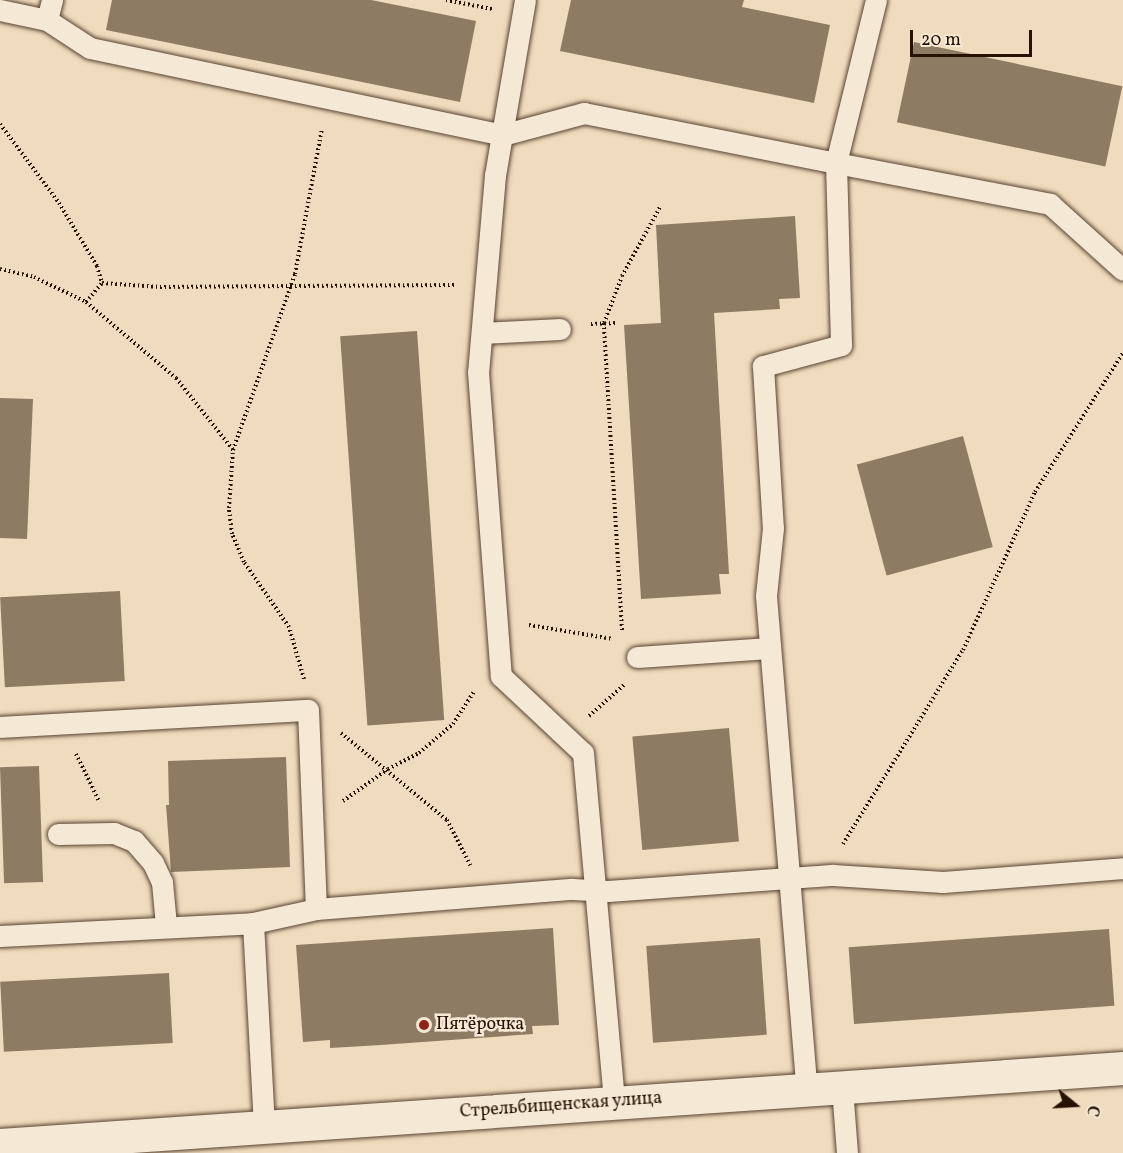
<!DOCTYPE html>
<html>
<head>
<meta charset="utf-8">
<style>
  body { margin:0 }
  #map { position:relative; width:1123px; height:1153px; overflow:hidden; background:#efdbbd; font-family:Vollkorn,serif }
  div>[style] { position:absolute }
  .building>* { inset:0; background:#8e7b64; transform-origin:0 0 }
  .path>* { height:4px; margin-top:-2px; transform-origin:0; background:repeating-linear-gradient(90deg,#251203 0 1.5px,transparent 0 4.5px) }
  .roads { filter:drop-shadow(0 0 2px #584432) drop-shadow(0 0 2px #584432) }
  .service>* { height:21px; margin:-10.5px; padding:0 10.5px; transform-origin:10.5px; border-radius:10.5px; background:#f5e8d4 }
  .minor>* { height:33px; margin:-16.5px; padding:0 16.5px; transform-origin:16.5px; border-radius:16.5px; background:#f5e8d4 }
  .dots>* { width:16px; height:16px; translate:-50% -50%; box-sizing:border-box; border:3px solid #f5e8d4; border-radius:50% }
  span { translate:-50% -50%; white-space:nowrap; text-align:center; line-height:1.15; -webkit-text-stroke:5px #f5e8d4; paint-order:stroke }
  .poi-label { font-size:18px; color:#251203 }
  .left { translate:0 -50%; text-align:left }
  .street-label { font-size:18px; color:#251203 }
  .north { position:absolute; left:1045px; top:1075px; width:60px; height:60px; -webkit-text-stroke:4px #f5e8d4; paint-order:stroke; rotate:108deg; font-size:16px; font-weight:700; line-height:24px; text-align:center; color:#251203 }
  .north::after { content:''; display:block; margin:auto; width:21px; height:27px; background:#251203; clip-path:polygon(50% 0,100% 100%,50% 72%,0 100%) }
  .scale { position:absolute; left:910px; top:30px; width:122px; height:27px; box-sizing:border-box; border:3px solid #251203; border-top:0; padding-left:8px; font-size:18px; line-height:21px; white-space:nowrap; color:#251203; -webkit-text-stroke:4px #f5e8d4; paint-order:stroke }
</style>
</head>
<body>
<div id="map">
  <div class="building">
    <div style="clip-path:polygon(112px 0,371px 0,476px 21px,460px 102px,106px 30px)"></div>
    <div style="clip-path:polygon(571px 0,744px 0,742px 7px,830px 25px,814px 103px,560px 51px)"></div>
    <div style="left:914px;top:42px;width:213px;height:82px;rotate:12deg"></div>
    <div style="clip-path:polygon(795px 216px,800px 298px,779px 299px,780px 309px,714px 313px,729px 574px,719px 574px,721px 594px,641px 599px,624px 325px,661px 323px,656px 225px)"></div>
    <div style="left:417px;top:331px;width:390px;height:77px;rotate:86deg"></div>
    <div style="clip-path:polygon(0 398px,33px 399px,27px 539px,0 538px)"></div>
    <div style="left:963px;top:436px;width:115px;height:110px;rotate:75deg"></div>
    <div style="left:120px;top:591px;width:90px;height:120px;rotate:87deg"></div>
    <div style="left:729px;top:728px;width:114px;height:97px;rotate:85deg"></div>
    <div style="clip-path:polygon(286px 757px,290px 867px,171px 872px,166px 805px,169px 805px,168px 761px)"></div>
    <div style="left:39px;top:766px;width:116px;height:39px;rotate:88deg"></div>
    <div style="clip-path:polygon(553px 928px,559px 1025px,532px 1026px,533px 1034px,381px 1045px,330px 1048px,330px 1040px,303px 1042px,296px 945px)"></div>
    <div style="left:1109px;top:929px;width:77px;height:261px;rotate:86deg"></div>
    <div style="left:760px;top:938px;width:97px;height:114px;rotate:86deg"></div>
    <div style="left:169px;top:973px;width:70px;height:169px;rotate:87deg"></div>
  </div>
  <div class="path">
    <div style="left:446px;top:0;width:47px;rotate:11.1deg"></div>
    <div style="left:0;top:124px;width:99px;rotate:53.2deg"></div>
    <div style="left:59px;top:203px;width:74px;rotate:58.9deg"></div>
    <div style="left:97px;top:266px;width:18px;rotate:74deg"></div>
    <div style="left:102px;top:283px;width:58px;rotate:3.9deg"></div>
    <div style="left:160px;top:287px;width:295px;rotate:-0.4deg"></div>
    <div style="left:0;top:269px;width:35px;rotate:13deg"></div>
    <div style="left:34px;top:277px;width:58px;rotate:25.7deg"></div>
    <div style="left:86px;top:302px;width:118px;rotate:40.2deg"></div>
    <div style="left:176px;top:378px;width:92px;rotate:51.6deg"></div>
    <div style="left:86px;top:302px;width:25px;rotate:-50deg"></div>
    <div style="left:591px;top:324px;width:26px;rotate:-2deg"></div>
    <div style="left:529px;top:625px;width:85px;rotate:9.5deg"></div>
    <div style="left:622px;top:630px;width:308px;rotate:-93.4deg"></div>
    <div style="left:604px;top:323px;width:50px;rotate:-69deg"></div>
    <div style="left:622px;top:276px;width:79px;rotate:-61.2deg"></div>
    <div style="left:304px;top:679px;width:54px;rotate:-106.1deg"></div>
    <div style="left:289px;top:627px;width:79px;rotate:-124.7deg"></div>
    <div style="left:244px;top:562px;width:30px;rotate:-113deg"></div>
    <div style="left:232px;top:534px;width:26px;rotate:-97deg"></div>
    <div style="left:229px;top:508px;width:58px;rotate:-86.1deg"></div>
    <div style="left:233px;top:450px;width:187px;rotate:-70.6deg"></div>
    <div style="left:295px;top:274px;width:148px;rotate:-79.5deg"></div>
    <div style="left:589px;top:716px;width:47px;rotate:-41.5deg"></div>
    <div style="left:341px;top:733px;width:137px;rotate:39.4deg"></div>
    <div style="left:447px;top:820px;width:51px;rotate:62.9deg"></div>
    <div style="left:76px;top:754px;width:52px;rotate:63.9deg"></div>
    <div style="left:343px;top:801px;width:55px;rotate:-35.4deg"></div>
    <div style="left:388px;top:769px;width:35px;rotate:-27deg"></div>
    <div style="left:419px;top:753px;width:45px;rotate:-40.5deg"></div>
    <div style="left:453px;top:724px;width:38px;rotate:-57deg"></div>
    <div style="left:843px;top:844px;width:228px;rotate:-58.3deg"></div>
    <div style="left:963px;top:650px;width:174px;rotate:-65.5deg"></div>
    <div style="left:1035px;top:492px;width:165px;rotate:-57.7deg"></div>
  </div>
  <div class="roads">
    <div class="service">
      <div style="left:525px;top:0;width:178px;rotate:99.7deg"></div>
      <div style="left:495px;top:175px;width:198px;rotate:94.9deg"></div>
      <div style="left:478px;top:372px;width:305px;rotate:85.7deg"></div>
      <div style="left:501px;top:676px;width:112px;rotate:43.2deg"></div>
      <div style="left:583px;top:753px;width:351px;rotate:84.9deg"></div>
      <div style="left:876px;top:0;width:168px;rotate:103.8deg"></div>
      <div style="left:836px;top:163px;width:218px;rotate:10.8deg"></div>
      <div style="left:1050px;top:204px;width:98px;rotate:42.1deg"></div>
      <div style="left:0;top:10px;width:48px;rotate:12deg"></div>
      <div style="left:47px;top:20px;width:51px;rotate:33.1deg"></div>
      <div style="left:90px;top:48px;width:421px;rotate:11.9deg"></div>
      <div style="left:502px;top:135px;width:85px;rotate:-15deg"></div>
      <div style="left:584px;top:113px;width:257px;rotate:11.2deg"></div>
      <div style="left:836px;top:163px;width:182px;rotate:88.4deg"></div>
      <div style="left:841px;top:345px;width:81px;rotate:164.9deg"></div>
      <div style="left:763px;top:366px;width:162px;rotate:86.5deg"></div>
      <div style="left:773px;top:528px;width:68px;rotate:95.9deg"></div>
      <div style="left:766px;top:596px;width:496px;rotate:85.3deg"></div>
      <div style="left:47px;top:20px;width:21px;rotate:-76deg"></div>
      <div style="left:482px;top:333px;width:78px;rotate:-2.9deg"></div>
      <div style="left:637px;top:657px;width:133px;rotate:-3.9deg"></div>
      <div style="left:0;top:727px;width:308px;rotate:-3.2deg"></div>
      <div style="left:308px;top:710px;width:199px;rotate:87.7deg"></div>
      <div style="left:58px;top:834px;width:56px;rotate:-1deg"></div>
      <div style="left:114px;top:833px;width:22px;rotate:22deg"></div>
      <div style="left:134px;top:841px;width:29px;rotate:49deg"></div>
      <div style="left:153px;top:863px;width:21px;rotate:65deg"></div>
      <div style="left:162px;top:882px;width:43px;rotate:84.7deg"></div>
      <div style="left:253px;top:923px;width:204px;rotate:86.9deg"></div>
      <div style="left:0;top:936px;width:253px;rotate:-2.9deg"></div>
      <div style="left:253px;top:923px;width:65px;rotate:-12.5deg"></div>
      <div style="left:316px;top:909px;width:257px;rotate:-4.5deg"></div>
      <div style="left:572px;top:889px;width:36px;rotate:3deg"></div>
      <div style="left:608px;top:891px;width:226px;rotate:-4.1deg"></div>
      <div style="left:833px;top:875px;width:110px;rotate:3.6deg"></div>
      <div style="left:943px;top:882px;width:181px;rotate:-4.4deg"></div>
      <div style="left:842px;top:1088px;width:65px;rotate:85.6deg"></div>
    </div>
    <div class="minor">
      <div style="left:0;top:1145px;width:1126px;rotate:-3.92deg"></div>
    </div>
  </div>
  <div class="dots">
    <div style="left:424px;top:1025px;background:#8f2418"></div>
  </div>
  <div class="poi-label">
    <span class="left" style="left:436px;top:1025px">Пятёрочка</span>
  </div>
  <div class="street-label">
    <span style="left:561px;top:1106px;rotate:-4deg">Стрельбищенская улица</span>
  </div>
  <div class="north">С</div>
  <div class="scale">20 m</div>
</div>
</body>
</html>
